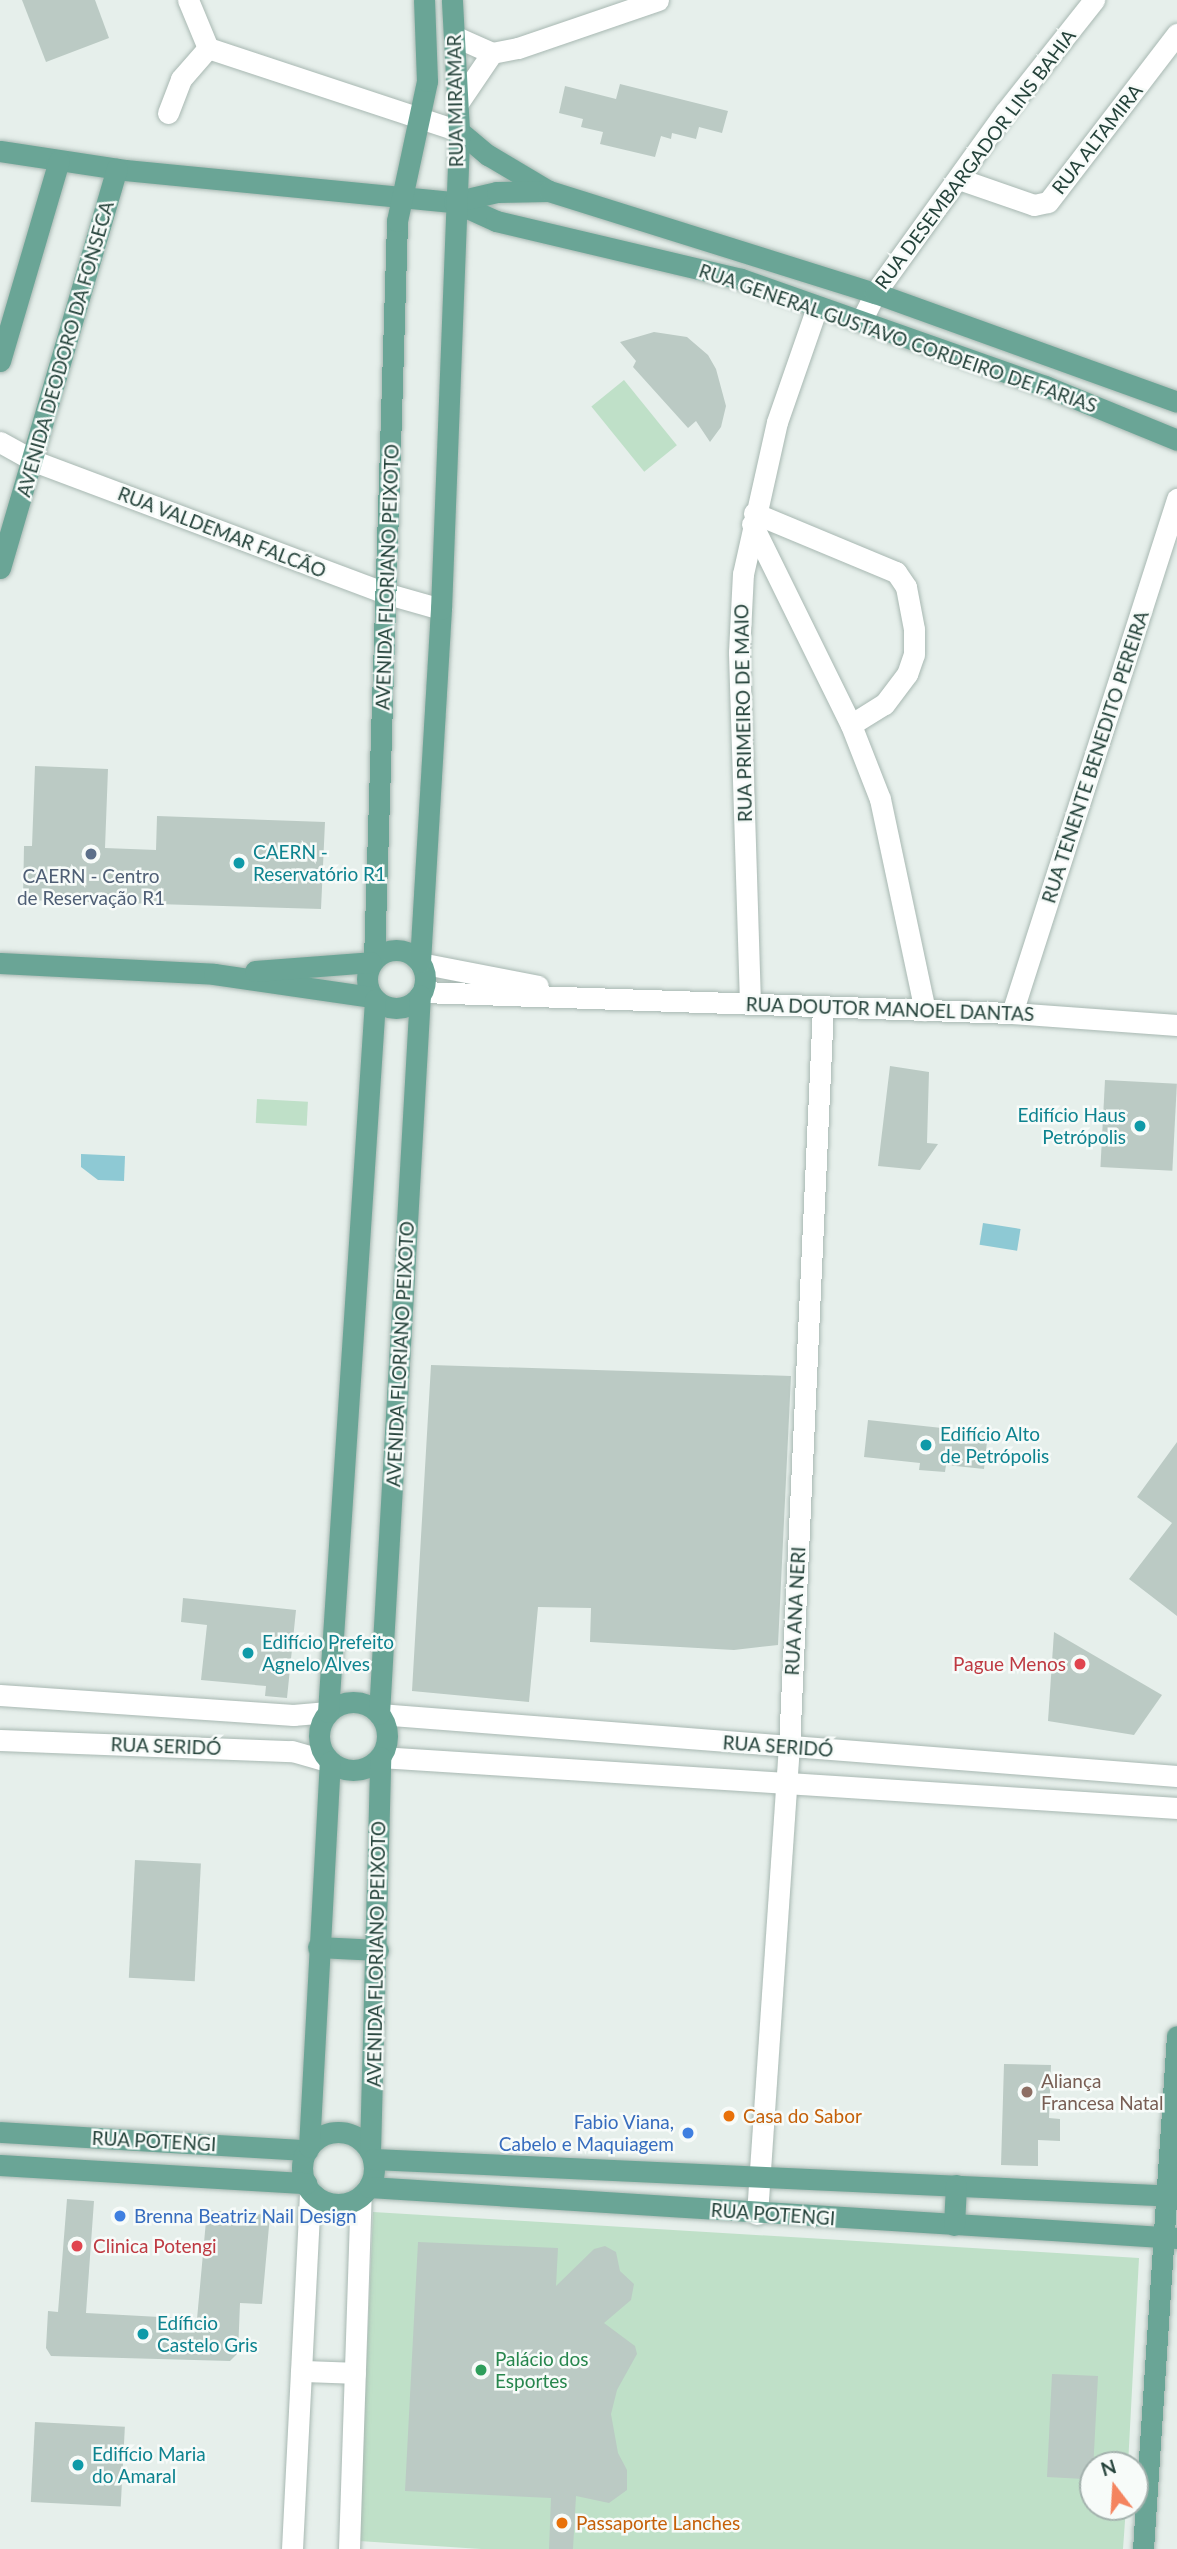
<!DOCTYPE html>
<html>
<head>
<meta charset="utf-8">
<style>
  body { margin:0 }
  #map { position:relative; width:1177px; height:2549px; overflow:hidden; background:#e6efeb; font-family:Lato,sans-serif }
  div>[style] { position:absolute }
  .green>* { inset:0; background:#bfe0c8; transform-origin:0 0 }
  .water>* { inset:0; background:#8ec9d4; transform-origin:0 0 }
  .building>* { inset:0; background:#bbcac4; transform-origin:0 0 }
  .roads { filter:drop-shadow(0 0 2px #a8b8b2) drop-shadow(0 0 2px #a8b8b2) }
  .minor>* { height:21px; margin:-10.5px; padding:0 10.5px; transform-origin:10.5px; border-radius:10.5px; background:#fff }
  .major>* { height:21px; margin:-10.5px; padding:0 10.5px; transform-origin:10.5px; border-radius:10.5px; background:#6aa596 }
  .major>.ring { margin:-10.5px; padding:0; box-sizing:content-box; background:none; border:21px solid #6aa596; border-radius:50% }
  .dots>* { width:19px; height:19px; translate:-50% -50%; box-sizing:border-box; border:4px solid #f7fbf9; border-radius:50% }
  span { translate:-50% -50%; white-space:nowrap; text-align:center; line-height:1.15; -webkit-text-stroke:5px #f7fbf9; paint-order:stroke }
  .street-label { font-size:19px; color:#24423a }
  .culture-label { font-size:19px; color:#0d838f }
  .left { translate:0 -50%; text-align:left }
  .right { translate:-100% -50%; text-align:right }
  .service-label { font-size:19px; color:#4e5e75 }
  .health-label { font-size:19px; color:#be3a42 }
  .education-label { font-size:19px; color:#785e54 }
  .food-label { font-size:19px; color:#c56008 }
  .shop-label { font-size:19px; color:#366cbe }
  .leisure-label { font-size:19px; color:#27864d }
  .north { position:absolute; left:1079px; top:2451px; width:70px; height:70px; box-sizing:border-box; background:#f7fbf9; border:2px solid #a3b1ad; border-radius:50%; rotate:343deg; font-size:19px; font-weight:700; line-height:28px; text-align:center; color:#24423a }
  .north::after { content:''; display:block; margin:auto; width:24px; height:32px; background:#f4845f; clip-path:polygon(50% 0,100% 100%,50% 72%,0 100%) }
</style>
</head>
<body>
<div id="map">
  <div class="green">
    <div style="left:624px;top:380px;width:84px;height:42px;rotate:51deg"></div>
    <div style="left:257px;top:1099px;width:51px;height:24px;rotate:3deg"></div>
    <div style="clip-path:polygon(373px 2212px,1139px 2258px,1128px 2465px,1093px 2465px,1093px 2507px,1126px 2507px,1123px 2549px,481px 2549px,359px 2541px)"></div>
  </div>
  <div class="water">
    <div style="clip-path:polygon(81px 1154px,125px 1156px,124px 1181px,98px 1180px,81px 1167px)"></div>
    <div style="left:983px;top:1223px;width:38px;height:22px;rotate:9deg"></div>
  </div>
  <div class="building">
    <div style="clip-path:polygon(22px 0,95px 0,109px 38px,46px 62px)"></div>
    <div style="clip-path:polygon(620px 84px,728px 111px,722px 133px,699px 127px,696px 139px,672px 133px,671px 139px,661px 136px,655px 157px,600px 144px,603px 132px,581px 127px,583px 119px,559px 113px,565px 86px,616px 99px)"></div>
    <div style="clip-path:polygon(654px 332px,687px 337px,708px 355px,716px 369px,726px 406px,721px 427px,710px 442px,696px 421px,688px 428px,633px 367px,636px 361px,620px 342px)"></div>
    <div style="clip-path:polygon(35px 766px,108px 769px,105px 848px,156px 850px,157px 816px,325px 822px,321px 909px,23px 900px,24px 846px,32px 846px)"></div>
    <div style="clip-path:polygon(890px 1066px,929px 1072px,927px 1143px,938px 1144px,920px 1170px,878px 1166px)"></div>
    <div style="left:1105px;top:1080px;width:72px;height:87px;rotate:3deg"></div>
    <div style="clip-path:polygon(431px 1365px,791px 1376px,778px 1645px,734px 1650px,590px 1642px,591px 1608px,538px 1607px,529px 1702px,412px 1691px)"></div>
    <div style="clip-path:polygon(868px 1420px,988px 1433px,984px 1469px,946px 1465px,945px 1472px,919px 1470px,920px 1463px,864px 1457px)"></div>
    <div style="clip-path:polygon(1177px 1442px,1177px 1616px,1129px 1579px,1172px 1523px,1137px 1497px)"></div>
    <div style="clip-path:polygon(183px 1598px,296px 1610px,287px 1698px,265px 1696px,266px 1686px,201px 1680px,207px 1625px,181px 1622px)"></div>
    <div style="clip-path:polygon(1054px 1632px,1162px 1695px,1134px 1735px,1048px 1721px)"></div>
    <div style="left:135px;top:1860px;width:66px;height:118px;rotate:3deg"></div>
    <div style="clip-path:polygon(1004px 2064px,1051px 2065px,1049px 2118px,1060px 2119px,1060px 2141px,1038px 2140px,1038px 2166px,1001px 2165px)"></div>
    <div style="clip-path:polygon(67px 2199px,94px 2201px,86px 2313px,197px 2319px,207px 2210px,270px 2215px,262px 2304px,240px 2303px,238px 2353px,230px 2361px,51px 2356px,46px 2348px,48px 2311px,58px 2312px)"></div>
    <div style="clip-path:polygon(418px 2242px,558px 2248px,556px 2286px,594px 2249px,605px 2246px,616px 2252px,620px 2271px,634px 2284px,631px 2300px,604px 2323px,635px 2346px,637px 2354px,617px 2390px,611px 2414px,618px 2453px,627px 2470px,627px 2490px,609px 2503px,576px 2496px,573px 2549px,549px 2549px,551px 2498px,405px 2491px)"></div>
    <div style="clip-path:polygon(1052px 2374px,1098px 2376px,1093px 2471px,1085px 2471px,1084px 2479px,1047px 2477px)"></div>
    <div style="left:35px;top:2422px;width:90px;height:80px;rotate:3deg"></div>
  </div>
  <div class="roads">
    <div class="minor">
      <div style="left:454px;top:36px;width:42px;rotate:24.1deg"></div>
      <div style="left:492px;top:53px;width:26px;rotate:-11deg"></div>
      <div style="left:518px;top:48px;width:148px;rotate:-18.9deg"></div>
      <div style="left:208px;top:48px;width:264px;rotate:18.3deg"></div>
      <div style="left:458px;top:103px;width:60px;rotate:-55.8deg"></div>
      <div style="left:168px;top:113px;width:36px;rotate:-69deg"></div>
      <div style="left:181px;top:79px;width:41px;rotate:-48.9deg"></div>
      <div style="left:208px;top:48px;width:52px;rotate:-112.6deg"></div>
      <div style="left:959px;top:179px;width:79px;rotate:19.1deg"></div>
      <div style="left:1034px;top:205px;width:14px;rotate:-12deg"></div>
      <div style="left:1048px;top:202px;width:212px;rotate:-52.5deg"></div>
      <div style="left:861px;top:321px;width:31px;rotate:-63deg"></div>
      <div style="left:875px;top:293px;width:224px;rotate:-54.3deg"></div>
      <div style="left:1006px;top:111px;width:142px;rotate:-51.6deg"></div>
      <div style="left:0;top:442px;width:39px;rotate:29deg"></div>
      <div style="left:34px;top:461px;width:378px;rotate:20.6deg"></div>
      <div style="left:388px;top:594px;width:55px;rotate:15.8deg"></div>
      <div style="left:754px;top:513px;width:154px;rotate:22.6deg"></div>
      <div style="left:896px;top:572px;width:18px;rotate:56deg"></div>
      <div style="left:906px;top:587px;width:43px;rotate:79.2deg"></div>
      <div style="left:914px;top:629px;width:25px;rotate:90deg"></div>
      <div style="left:914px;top:654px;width:21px;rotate:109deg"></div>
      <div style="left:907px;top:674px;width:38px;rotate:127deg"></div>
      <div style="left:884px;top:704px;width:39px;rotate:148deg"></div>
      <div style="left:752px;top:524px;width:224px;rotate:63.8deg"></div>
      <div style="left:851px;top:725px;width:79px;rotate:68.6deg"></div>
      <div style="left:880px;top:799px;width:216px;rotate:78deg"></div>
      <div style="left:420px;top:963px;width:120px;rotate:11deg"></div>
      <div style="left:422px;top:992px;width:590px;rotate:2.04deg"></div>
      <div style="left:1012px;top:1013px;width:165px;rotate:4.2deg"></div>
      <div style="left:750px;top:1003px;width:351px;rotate:-91.8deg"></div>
      <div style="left:739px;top:652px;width:78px;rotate:-87.1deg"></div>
      <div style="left:743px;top:574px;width:156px;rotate:-77.4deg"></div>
      <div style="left:777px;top:422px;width:122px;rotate:-70.8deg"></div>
      <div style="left:1012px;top:1013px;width:540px;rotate:-72.2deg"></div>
      <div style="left:0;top:1695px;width:294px;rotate:3.9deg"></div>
      <div style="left:293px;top:1715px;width:35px;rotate:-5deg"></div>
      <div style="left:379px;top:1714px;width:800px;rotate:4.44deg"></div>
      <div style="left:0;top:1740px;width:292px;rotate:2.2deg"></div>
      <div style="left:292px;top:1751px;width:40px;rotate:16deg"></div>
      <div style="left:380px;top:1757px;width:799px;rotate:3.66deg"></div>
      <div style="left:757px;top:2214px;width:468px;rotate:-86.1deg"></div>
      <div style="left:789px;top:1747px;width:740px;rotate:-87.37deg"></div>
      <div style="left:301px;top:2371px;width:54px;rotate:2.1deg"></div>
      <div style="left:292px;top:2549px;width:359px;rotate:-87.1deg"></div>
      <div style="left:349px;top:2549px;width:353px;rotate:-88.1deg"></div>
    </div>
    <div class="major">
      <div style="left:459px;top:131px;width:38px;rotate:40deg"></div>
      <div style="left:488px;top:155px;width:69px;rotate:30.7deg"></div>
      <div style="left:0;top:151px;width:126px;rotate:8.6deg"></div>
      <div style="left:125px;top:170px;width:331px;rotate:5.6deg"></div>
      <div style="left:454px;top:202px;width:46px;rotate:24.3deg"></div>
      <div style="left:496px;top:221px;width:252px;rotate:13.3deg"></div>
      <div style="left:741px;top:279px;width:322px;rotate:19.4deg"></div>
      <div style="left:1045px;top:386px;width:143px;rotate:22.2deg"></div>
      <div style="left:454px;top:202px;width:44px;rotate:-13.1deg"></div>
      <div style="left:497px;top:192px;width:52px;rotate:-1.1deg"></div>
      <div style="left:549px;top:191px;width:342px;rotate:17.4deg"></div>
      <div style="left:875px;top:293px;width:321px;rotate:19.8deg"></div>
      <div style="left:0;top:361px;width:209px;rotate:-73.6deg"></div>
      <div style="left:0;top:568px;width:416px;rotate:-73.7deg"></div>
      <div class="ring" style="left:367px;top:950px;width:37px;height:37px"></div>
      <div style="left:374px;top:959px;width:738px;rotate:-88.21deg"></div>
      <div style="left:397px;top:221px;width:143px;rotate:-77.9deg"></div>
      <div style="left:427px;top:81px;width:81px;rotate:-92.1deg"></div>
      <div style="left:420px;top:962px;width:354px;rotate:-86.6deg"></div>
      <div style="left:441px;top:609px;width:478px;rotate:-87.8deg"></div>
      <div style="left:459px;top:131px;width:131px;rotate:-93.1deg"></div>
      <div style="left:0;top:963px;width:214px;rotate:2.9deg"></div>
      <div style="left:214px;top:974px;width:160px;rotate:8.3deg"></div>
      <div style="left:255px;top:971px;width:116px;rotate:-4.4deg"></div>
      <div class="ring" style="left:319px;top:1702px;width:47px;height:47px"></div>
      <div style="left:328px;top:1712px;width:714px;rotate:-86.22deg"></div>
      <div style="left:379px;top:1714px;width:720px;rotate:-86.74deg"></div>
      <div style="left:318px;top:1947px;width:60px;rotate:2.9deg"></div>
      <div style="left:0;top:2132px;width:308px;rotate:3.4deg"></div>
      <div class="ring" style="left:302px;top:2132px;width:51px;height:51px"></div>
      <div style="left:309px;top:2147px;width:386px;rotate:-86.9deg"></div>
      <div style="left:370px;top:2151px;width:394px;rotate:-88.5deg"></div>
      <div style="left:373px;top:2159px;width:805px;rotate:2.63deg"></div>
      <div style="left:0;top:2165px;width:307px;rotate:3.4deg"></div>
      <div style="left:369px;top:2187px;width:810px;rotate:3.61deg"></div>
      <div style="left:954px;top:2225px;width:40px;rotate:-87.1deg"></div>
      <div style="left:1143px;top:2549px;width:514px;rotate:-86.21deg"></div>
    </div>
  </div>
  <div class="dots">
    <div style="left:91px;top:854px;background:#5c6f8a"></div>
    <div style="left:239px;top:863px;background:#0f9aa8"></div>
    <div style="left:1140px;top:1126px;background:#0f9aa8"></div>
    <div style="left:926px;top:1445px;background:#0f9aa8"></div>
    <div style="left:248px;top:1653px;background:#0f9aa8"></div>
    <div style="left:1080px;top:1664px;background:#e0444e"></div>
    <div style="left:1027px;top:2092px;background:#8d6e63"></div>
    <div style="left:729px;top:2116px;background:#e8710a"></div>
    <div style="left:688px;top:2133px;background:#3f7fe0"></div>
    <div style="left:120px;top:2216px;background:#3f7fe0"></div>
    <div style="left:77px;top:2246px;background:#e0444e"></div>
    <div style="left:143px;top:2334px;background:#0f9aa8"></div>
    <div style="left:481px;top:2370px;background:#2e9e5b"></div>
    <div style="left:78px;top:2465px;background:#0f9aa8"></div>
    <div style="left:562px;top:2523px;background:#e8710a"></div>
  </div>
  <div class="street-label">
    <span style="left:455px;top:101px;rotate:-91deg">RUA MIRAMAR</span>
    <span style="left:1097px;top:139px;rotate:-52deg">RUA ALTAMIRA</span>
    <span style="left:975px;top:159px;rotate:-53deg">RUA DESEMBARGADOR LINS BAHIA</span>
    <span style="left:898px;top:338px;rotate:19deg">RUA GENERAL GUSTAVO CORDEIRO DE FARIAS</span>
    <span style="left:65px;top:349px;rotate:-74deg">AVENIDA DEODORO DA FONSECA</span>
    <span style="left:222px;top:532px;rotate:21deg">RUA VALDEMAR FALCÃO</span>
    <span style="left:387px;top:577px;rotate:-88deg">AVENIDA FLORIANO PEIXOTO</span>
    <span style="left:743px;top:713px;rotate:-91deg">RUA PRIMEIRO DE MAIO</span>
    <span style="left:1095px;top:757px;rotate:-72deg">RUA TENENTE BENEDITO PEREIRA</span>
    <span style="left:890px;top:1009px;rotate:2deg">RUA DOUTOR MANOEL DANTAS</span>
    <span style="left:400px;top:1354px;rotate:-87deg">AVENIDA FLORIANO PEIXOTO</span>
    <span style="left:795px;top:1611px;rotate:-87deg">RUA ANA NERI</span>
    <span style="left:166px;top:1746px;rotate:2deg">RUA SERIDÓ</span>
    <span style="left:778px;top:1746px;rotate:4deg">RUA SERIDÓ</span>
    <span style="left:376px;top:1954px;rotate:-89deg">AVENIDA FLORIANO PEIXOTO</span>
    <span style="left:154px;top:2141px;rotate:3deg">RUA POTENGI</span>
    <span style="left:773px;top:2214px;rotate:4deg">RUA POTENGI</span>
  </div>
  <div class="culture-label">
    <span class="left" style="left:253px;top:863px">CAERN -<br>Reservatório R1</span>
    <span class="right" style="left:1126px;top:1126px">Edifício Haus<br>Petrópolis</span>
    <span class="left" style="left:940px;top:1445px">Edifício Alto<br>de Petrópolis</span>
    <span class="left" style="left:262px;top:1653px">Edifício Prefeito<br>Agnelo Alves</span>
    <span class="left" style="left:157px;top:2334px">Edíficio<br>Castelo Gris</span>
    <span class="left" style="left:92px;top:2465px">Edifício Maria<br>do Amaral</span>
  </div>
  <div class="service-label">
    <span style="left:91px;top:887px">CAERN - Centro<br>de Reservação R1</span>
  </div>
  <div class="health-label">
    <span class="right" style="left:1066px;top:1664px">Pague Menos</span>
    <span class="left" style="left:93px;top:2246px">Clinica Potengi</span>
  </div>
  <div class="education-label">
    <span class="left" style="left:1041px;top:2092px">Aliança<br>Francesa Natal</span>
  </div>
  <div class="food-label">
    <span class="left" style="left:743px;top:2116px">Casa do Sabor</span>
    <span class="left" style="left:576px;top:2523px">Passaporte Lanches</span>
  </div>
  <div class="shop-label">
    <span class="right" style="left:674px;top:2133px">Fabio Viana,<br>Cabelo e Maquiagem</span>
    <span class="left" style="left:134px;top:2216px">Brenna Beatriz Nail Design</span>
  </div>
  <div class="leisure-label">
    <span class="left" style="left:495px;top:2370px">Palácio dos<br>Esportes</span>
  </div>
  <div class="north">N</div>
</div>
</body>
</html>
